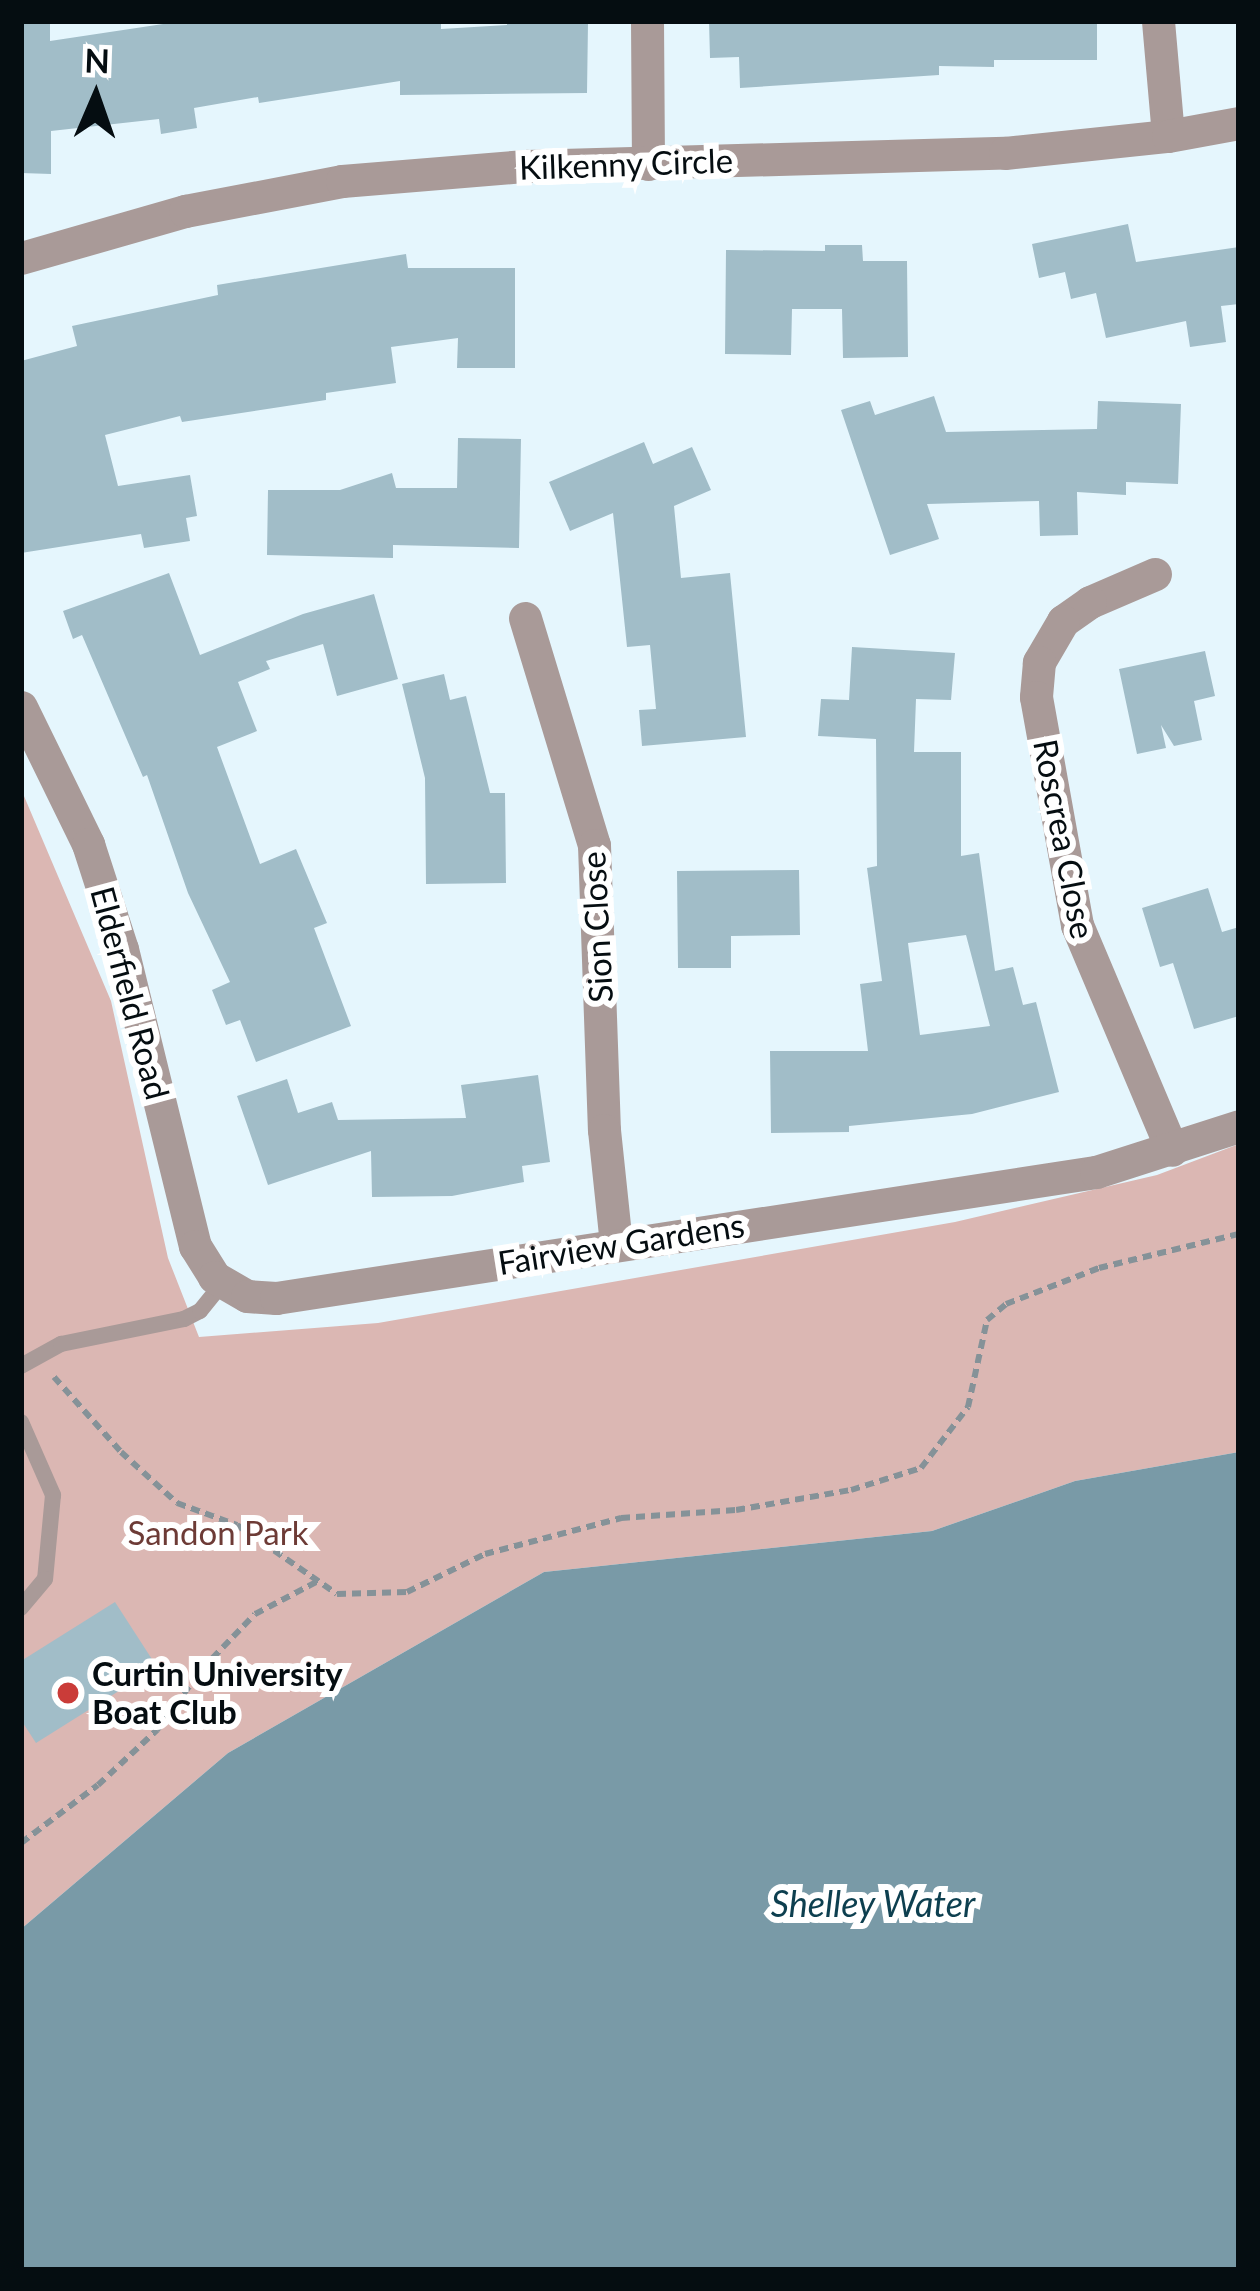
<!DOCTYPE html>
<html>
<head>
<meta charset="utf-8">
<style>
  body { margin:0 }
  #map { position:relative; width:1260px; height:2291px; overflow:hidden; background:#e5f6fd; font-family:Lato,sans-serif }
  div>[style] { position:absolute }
  .green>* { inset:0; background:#dbb7b3 }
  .water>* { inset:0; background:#799aa7 }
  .building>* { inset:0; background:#a1bdc8 }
  .path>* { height:6px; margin-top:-3px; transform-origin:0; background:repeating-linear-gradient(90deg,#859298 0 9px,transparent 0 15px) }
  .service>* { height:16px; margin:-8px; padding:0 8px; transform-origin:8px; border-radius:8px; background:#a99a98 }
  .minor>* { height:33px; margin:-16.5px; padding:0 16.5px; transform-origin:16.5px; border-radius:16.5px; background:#a99a98 }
  .dots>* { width:33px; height:33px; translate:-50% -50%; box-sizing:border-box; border:6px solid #fff; border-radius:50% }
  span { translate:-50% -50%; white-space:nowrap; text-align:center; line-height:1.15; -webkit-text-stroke:12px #fff; paint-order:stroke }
  .street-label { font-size:33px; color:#050d11 }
  .park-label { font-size:33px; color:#6d3b36 }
  .poi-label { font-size:33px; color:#050d11; font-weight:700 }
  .left { translate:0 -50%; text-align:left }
  .water-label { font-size:36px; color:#0d3f4f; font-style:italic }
  .frame { position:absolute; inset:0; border:24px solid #050d11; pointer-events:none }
  .north { position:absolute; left:36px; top:36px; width:120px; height:120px; -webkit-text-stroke:9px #fff; paint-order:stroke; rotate:2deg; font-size:33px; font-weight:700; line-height:48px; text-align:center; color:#050d11 }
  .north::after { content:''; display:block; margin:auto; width:42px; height:54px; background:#050d11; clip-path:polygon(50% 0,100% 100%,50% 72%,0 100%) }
</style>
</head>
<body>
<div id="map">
  <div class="green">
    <div style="clip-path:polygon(21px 789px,111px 1001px,168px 1258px,199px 1337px,378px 1323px,955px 1222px,1157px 1175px,1239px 1144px,1239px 1452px,1075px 1481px,932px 1531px,544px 1572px,228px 1753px,21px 1929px)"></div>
  </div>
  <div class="water">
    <div style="clip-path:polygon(1239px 1452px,1239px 2270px,21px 2270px,21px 1929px,228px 1753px,544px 1572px,932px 1531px,1075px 1481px)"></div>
  </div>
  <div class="building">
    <div style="clip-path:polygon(183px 21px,441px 21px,441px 29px,507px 25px,507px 21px,588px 23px,587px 93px,400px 95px,400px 81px,259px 103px,258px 97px,194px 108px,197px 128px,161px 134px,159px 119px,51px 131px,51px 174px,21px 173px,21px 24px,50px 24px,50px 41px)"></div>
    <div style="clip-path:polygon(709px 21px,1097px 21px,1097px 60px,994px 60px,994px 67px,939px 66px,939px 75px,740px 88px,739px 57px,710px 58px)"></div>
    <div style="clip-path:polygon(1128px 224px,1136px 262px,1239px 247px,1239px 304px,1221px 306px,1226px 342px,1190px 347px,1186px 321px,1106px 338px,1096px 293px,1071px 299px,1065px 272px,1039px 278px,1032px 244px)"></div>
    <div style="clip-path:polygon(825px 245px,862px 245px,863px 261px,907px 261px,908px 357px,843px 358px,842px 309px,792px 309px,791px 355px,725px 354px,726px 250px,825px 251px)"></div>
    <div style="clip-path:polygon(406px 254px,408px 268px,515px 268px,515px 368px,457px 368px,458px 338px,391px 347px,396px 383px,326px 393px,326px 400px,182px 422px,180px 416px,105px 435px,118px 486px,190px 475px,197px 516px,186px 518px,190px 541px,144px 548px,141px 534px,21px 553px,21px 361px,77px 346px,72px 326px,218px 295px,217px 285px)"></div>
    <div style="clip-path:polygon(934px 396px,946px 432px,1097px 429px,1098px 401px,1181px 404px,1178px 484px,1126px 482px,1126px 495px,1077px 492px,1078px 535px,1040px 536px,1039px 501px,927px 504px,939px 539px,890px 555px,841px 410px,870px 401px,875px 415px)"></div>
    <div style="clip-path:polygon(458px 438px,521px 439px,519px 548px,393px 545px,393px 558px,267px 555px,268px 490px,340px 490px,392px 473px,396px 488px,457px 488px)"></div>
    <div style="clip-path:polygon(644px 442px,653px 464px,692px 447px,711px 490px,674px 506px,681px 578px,730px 573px,746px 737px,642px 746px,639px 710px,656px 709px,650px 645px,627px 647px,613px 513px,570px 531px,549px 482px)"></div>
    <div style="clip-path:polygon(169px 573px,200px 655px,303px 614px,374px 594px,398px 679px,337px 696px,323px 644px,266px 661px,270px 669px,238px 682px,257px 731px,217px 747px,260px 864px,296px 849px,327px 923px,314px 928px,351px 1026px,256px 1062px,240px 1020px,226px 1025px,212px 990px,230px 982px,188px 893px,147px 775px,143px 777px,82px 635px,73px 639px,63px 611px)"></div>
    <div style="clip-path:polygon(evenodd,852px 647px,955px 653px,951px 700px,916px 699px,914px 752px,961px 752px,961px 856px,979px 853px,995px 971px,1013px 967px,1023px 1005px,1036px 1002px,1059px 1092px,972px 1114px,849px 1126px,849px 1132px,771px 1133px,770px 1051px,868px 1051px,860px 984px,882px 981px,867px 868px,877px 866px,876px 739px,818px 736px,821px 699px,849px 700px,852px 647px,966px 935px,990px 1026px,920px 1035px,908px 943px,966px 935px)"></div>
    <div style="clip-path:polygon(1205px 651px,1215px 696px,1194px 701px,1202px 740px,1174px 746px,1161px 725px,1166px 748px,1137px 754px,1119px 669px)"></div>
    <div style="clip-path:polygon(444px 674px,450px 700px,466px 696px,490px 793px,505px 793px,506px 883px,426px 884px,425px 778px,402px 684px)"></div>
    <div style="clip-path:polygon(799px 870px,800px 935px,731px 936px,731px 968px,678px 968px,677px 871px)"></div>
    <div style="clip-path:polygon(1208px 888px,1222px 932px,1239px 927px,1239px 1016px,1194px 1029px,1173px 963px,1160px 967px,1142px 908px)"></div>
    <div style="clip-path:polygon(538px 1075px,550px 1162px,522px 1166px,524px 1182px,452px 1196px,372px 1197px,371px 1151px,268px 1185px,237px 1096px,287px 1079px,298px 1113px,332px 1102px,338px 1120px,466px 1118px,461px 1085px)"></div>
    <div style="clip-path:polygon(115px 1602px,157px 1667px,36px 1743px,21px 1720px,21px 1661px)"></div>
  </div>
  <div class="path">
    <div style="left:54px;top:1377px;width:101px;rotate:48.2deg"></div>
    <div style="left:121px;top:1452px;width:76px;rotate:42.3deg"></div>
    <div style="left:177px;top:1503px;width:64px;rotate:20.1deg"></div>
    <div style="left:237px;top:1525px;width:121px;rotate:34.6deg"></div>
    <div style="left:337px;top:1594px;width:70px;rotate:-1.6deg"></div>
    <div style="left:407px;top:1592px;width:87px;rotate:-26deg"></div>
    <div style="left:485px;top:1554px;width:141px;rotate:-14.8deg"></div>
    <div style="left:621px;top:1518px;width:115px;rotate:-4deg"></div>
    <div style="left:736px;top:1510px;width:117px;rotate:-9.9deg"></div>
    <div style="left:851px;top:1490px;width:73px;rotate:-17.4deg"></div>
    <div style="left:921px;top:1468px;width:77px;rotate:-52.4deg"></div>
    <div style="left:968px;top:1407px;width:89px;rotate:-77.7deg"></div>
    <div style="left:987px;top:1320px;width:25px;rotate:-40deg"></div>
    <div style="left:1006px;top:1304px;width:100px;rotate:-21.2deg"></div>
    <div style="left:1099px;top:1268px;width:144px;rotate:-13.7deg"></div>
    <div style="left:21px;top:1843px;width:96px;rotate:-37deg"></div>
    <div style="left:98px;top:1785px;width:81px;rotate:-43deg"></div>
    <div style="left:157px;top:1730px;width:76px;rotate:-53.6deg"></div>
    <div style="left:202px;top:1669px;width:76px;rotate:-46.1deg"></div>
    <div style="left:255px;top:1614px;width:71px;rotate:-27.6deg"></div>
  </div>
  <div class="service">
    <div style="left:21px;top:1366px;width:46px;rotate:-28.8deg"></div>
    <div style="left:61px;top:1344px;width:126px;rotate:-11.5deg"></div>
    <div style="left:184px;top:1319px;width:18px;rotate:-27deg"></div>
    <div style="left:200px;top:1311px;width:35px;rotate:-51deg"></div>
    <div style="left:21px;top:1422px;width:80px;rotate:66.3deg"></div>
    <div style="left:53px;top:1495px;width:84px;rotate:95.4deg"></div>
    <div style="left:45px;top:1579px;width:38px;rotate:130deg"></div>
  </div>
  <div class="minor">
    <div style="left:647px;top:21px;width:143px;rotate:89.6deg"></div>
    <div style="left:1158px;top:21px;width:115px;rotate:85deg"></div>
    <div style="left:21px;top:258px;width:171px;rotate:-16deg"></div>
    <div style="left:185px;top:211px;width:160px;rotate:-10.8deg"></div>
    <div style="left:342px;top:181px;width:185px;rotate:-4.7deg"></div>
    <div style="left:526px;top:166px;width:479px;rotate:-1.6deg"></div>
    <div style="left:1005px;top:153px;width:164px;rotate:-6deg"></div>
    <div style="left:1168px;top:136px;width:72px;rotate:-10.4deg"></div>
    <div style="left:1155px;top:574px;width:71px;rotate:156.7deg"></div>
    <div style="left:1090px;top:602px;width:33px;rotate:145deg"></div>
    <div style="left:1063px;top:621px;width:48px;rotate:120.3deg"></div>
    <div style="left:1039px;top:662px;width:35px;rotate:95deg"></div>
    <div style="left:1036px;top:697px;width:232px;rotate:79.8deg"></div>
    <div style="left:1077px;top:925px;width:244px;rotate:67.1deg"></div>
    <div style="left:525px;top:618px;width:237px;rotate:73.1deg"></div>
    <div style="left:594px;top:845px;width:285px;rotate:88deg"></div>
    <div style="left:604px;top:1130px;width:116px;rotate:84deg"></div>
    <div style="left:21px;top:707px;width:153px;rotate:63.9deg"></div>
    <div style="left:88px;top:844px;width:110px;rotate:72.1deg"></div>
    <div style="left:122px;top:949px;width:306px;rotate:76.2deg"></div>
    <div style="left:195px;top:1246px;width:36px;rotate:58deg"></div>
    <div style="left:214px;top:1277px;width:38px;rotate:30deg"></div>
    <div style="left:247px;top:1296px;width:29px;rotate:4deg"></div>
    <div style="left:276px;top:1298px;width:830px;rotate:-8.74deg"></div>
    <div style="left:1096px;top:1172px;width:150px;rotate:-17.8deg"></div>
  </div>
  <div class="dots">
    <div style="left:68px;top:1693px;background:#ca3c39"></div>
  </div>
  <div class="street-label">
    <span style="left:626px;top:164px;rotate:-2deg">Kilkenny Circle</span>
    <span style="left:1064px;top:839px;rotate:79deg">Roscrea Close</span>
    <span style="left:597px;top:927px;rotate:-93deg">Sion Close</span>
    <span style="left:130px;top:993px;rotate:75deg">Elderfield Road</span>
    <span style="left:621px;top:1244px;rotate:-9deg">Fairview Gardens</span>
  </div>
  <div class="park-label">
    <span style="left:218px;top:1533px">Sandon Park</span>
  </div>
  <div class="poi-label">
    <span class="left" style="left:92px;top:1693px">Curtin University<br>Boat Club</span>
  </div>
  <div class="water-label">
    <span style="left:873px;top:1904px">Shelley Water</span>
  </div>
  <div class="frame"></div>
  <div class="north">N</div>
</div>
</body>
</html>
